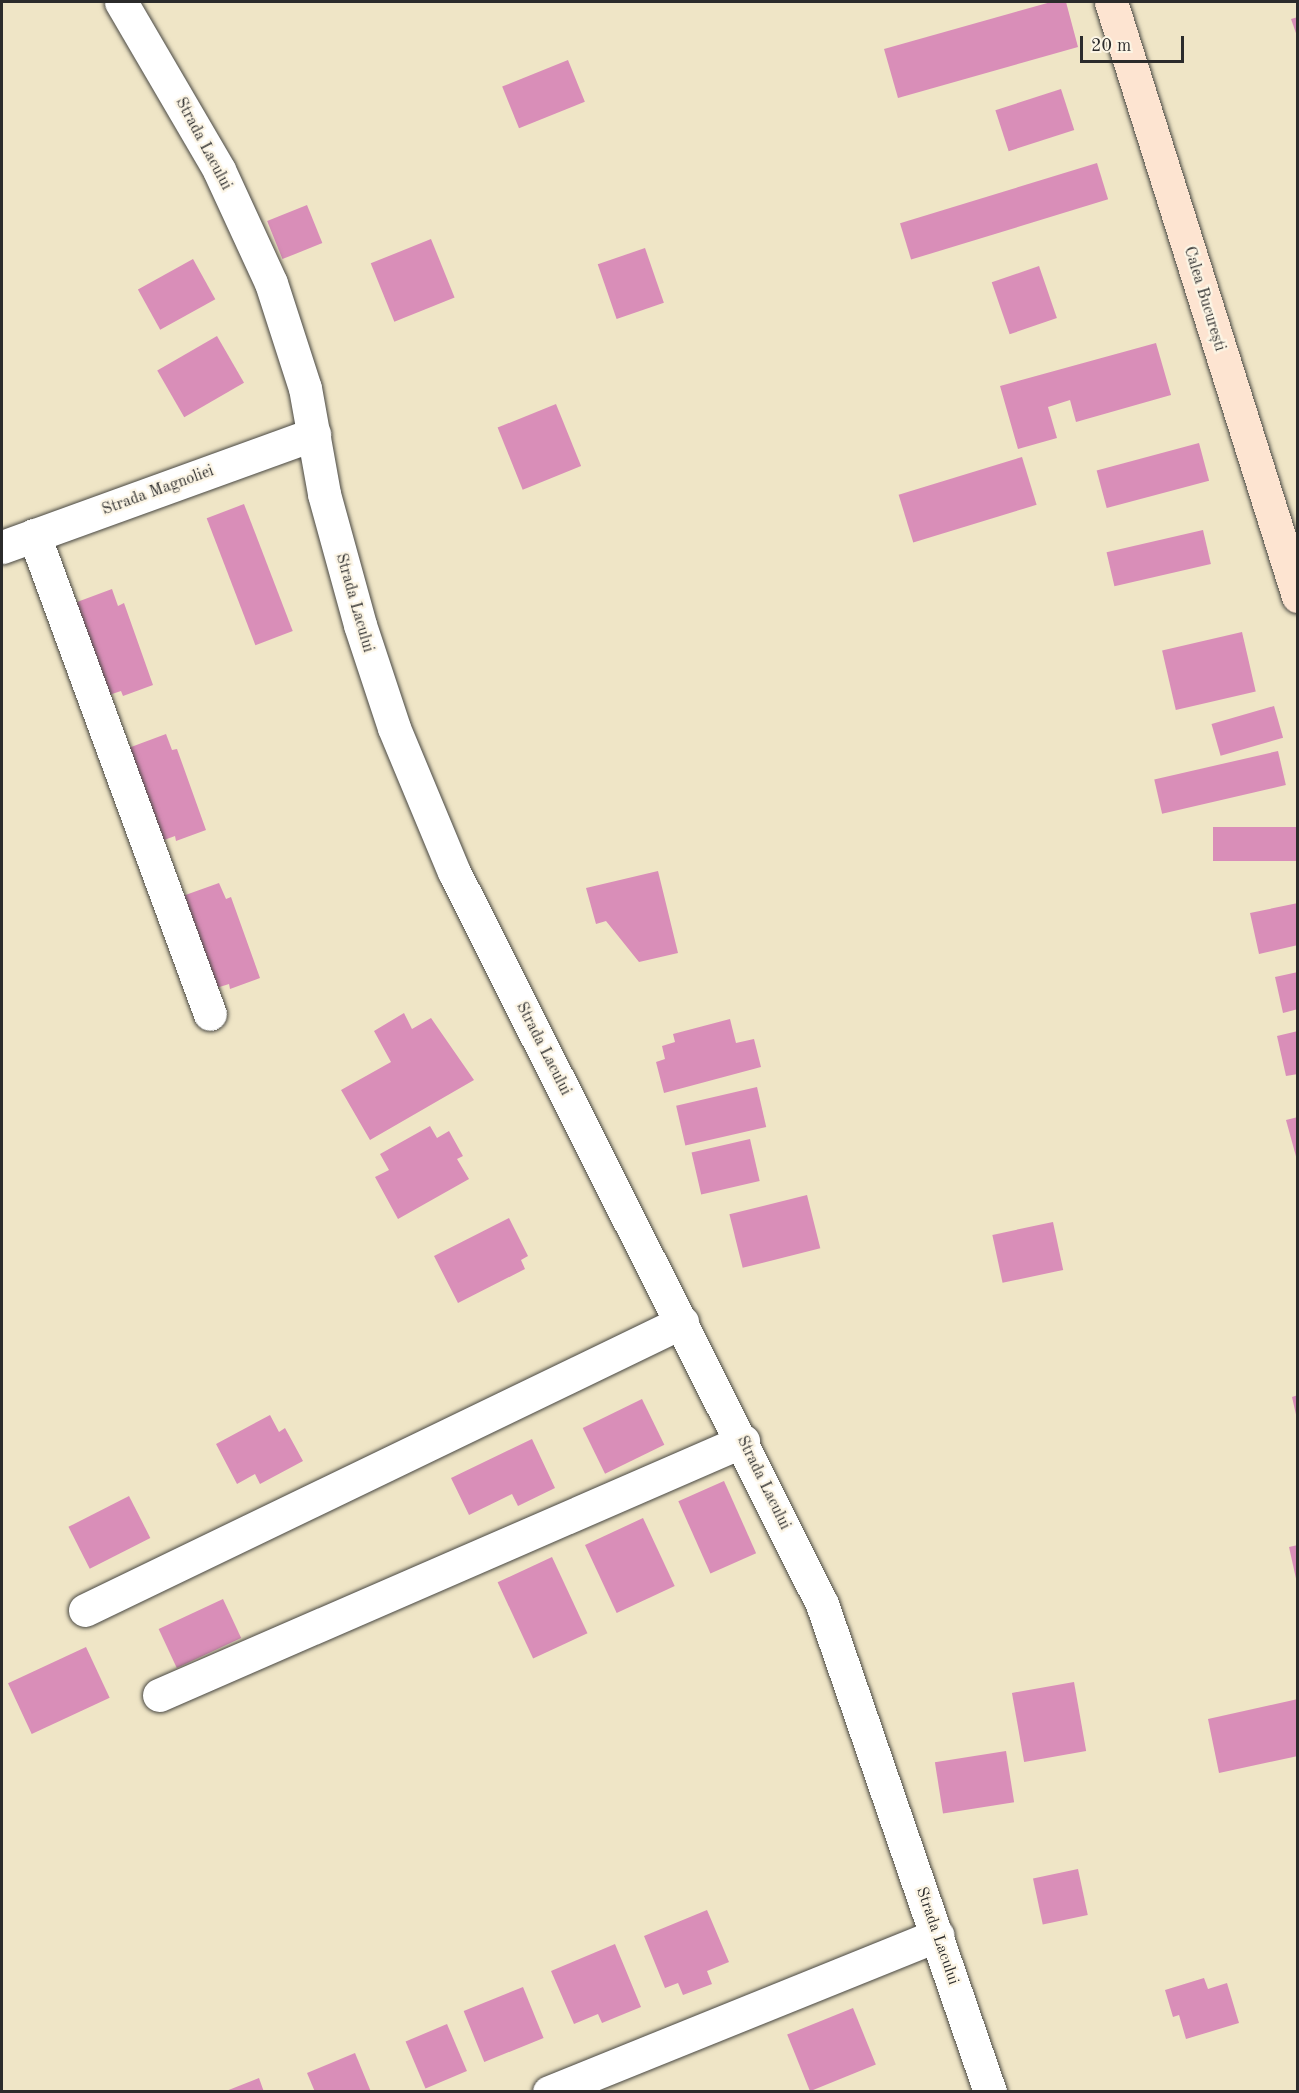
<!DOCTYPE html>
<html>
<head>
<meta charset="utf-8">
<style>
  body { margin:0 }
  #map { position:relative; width:1299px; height:2093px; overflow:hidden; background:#efe5c6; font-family:"Old Standard TT",serif }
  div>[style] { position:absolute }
  .building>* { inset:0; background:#d98eb8; transform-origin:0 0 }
  .roads { filter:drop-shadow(0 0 2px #484742) drop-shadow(0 0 2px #484742) }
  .street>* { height:33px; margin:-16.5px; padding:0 16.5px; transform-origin:16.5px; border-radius:16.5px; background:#fff }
  .secondary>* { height:33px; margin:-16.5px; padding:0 16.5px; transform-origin:16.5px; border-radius:16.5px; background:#fde4d1 }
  span { translate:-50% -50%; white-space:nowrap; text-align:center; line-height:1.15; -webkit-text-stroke:4.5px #fcf5e5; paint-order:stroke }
  .street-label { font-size:16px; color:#2b2b2b }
  .frame { position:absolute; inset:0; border:3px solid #2b2b2b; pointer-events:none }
  .scale { position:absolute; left:1080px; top:36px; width:104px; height:27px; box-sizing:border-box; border:3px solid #2b2b2b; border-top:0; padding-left:8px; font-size:18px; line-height:21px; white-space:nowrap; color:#2b2b2b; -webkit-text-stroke:4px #fcf5e5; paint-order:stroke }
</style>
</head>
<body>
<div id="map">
  <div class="building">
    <div style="clip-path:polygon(1051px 2px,1066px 2px,1078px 47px,898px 98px,884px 49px)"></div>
    <div style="clip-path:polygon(1298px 17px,1298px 36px,1297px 36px,1291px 19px)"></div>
    <div style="left:568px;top:60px;width:45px;height:71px;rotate:68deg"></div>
    <div style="left:1061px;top:89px;width:43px;height:69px;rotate:72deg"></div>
    <div style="left:1097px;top:163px;width:38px;height:206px;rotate:73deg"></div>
    <div style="left:307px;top:205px;width:41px;height:43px;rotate:68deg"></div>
    <div style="left:431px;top:239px;width:63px;height:65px;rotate:68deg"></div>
    <div style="left:645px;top:248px;width:58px;height:50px;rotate:71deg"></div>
    <div style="left:193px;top:259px;width:46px;height:63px;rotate:61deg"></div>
    <div style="left:1039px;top:266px;width:55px;height:50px;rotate:71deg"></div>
    <div style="left:217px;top:336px;width:54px;height:69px;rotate:60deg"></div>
    <div style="clip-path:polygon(1156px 343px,1171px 395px,1076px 422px,1070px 400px,1048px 407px,1057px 438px,1018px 449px,1000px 386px)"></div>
    <div style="left:556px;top:404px;width:67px;height:63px;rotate:68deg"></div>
    <div style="left:1199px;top:443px;width:39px;height:106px;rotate:75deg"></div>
    <div style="left:1022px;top:457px;width:50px;height:129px;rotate:73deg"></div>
    <div style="left:244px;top:504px;width:136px;height:40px;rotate:69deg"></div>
    <div style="left:1203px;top:530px;width:35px;height:99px;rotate:77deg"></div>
    <div style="clip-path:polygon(112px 589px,118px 606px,124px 603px,153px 685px,123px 696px,121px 691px,103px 697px,69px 605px)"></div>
    <div style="left:1242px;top:632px;width:61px;height:82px;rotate:77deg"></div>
    <div style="left:1274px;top:706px;width:33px;height:65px;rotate:74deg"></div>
    <div style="clip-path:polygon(166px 734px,172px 750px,177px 749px,206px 830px,176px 841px,175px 836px,156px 843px,123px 750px)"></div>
    <div style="left:1278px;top:751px;width:35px;height:127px;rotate:77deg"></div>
    <div style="left:1298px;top:827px;width:34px;height:85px;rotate:90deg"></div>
    <div style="clip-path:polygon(658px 871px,678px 953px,639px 962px,606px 921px,596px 924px,586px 888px)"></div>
    <div style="clip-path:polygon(219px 883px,226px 899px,231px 897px,260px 978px,230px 989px,229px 984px,210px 990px,177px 898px)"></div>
    <div style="clip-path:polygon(1298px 903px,1298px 945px,1259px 954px,1250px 913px)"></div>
    <div style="clip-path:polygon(1298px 972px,1298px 1009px,1283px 1013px,1275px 977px)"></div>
    <div style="clip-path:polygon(404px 1013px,412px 1029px,431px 1018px,474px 1080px,370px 1140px,341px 1090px,391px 1062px,374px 1031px)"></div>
    <div style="clip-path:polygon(730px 1019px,736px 1043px,754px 1039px,761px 1067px,664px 1093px,656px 1062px,665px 1059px,662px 1046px,675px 1042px,673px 1034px)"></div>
    <div style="clip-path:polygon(1298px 1031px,1298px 1074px,1286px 1076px,1277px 1036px)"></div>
    <div style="left:757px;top:1087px;width:41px;height:83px;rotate:77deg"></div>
    <div style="clip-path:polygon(1298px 1117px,1298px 1160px,1297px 1160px,1286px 1120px)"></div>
    <div style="clip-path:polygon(430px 1126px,437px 1138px,449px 1131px,463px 1156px,457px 1159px,469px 1179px,398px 1219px,375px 1177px,389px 1170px,380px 1154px)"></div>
    <div style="left:750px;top:1139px;width:43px;height:60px;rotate:77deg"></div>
    <div style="left:807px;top:1195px;width:55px;height:80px;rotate:76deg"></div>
    <div style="clip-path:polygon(509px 1218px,528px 1256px,521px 1260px,525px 1269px,458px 1303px,434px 1256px)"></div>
    <div style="left:1053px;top:1222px;width:49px;height:62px;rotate:78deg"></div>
    <div style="clip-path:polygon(1298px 1395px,1298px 1419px,1297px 1419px,1292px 1397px)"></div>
    <div style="left:642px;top:1399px;width:51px;height:66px;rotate:64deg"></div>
    <div style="clip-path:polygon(270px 1415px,279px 1432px,285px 1428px,303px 1461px,260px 1484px,255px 1474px,237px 1484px,216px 1444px)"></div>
    <div style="clip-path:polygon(532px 1439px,555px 1488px,518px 1506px,512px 1494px,469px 1515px,451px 1478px)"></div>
    <div style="left:724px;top:1481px;width:79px;height:50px;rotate:66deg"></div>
    <div style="left:129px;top:1496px;width:47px;height:68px;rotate:63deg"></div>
    <div style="left:643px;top:1518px;width:75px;height:64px;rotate:65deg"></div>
    <div style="clip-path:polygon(1298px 1545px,1298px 1582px,1297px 1583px,1289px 1547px)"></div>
    <div style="left:552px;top:1557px;width:84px;height:60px;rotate:65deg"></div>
    <div style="left:223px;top:1599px;width:43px;height:71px;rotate:65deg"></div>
    <div style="left:86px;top:1647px;width:56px;height:86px;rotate:65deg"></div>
    <div style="left:1074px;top:1682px;width:70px;height:63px;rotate:80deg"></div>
    <div style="clip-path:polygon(1298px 1699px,1298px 1756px,1219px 1773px,1208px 1719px)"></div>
    <div style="left:1006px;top:1751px;width:52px;height:72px;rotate:81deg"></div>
    <div style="left:1078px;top:1869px;width:47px;height:46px;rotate:78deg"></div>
    <div style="clip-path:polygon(707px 1910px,729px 1962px,707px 1971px,712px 1984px,683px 1995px,678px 1983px,665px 1988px,644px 1936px)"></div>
    <div style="clip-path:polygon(615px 1944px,641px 2007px,602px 2023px,598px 2014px,574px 2024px,551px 1971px)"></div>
    <div style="clip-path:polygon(1204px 1978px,1208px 1989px,1227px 1983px,1239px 2023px,1186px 2039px,1179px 2015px,1173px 2017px,1165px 1990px)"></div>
    <div style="left:523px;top:1987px;width:55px;height:64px;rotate:68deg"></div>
    <div style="left:853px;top:2008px;width:61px;height:71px;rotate:68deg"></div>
    <div style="left:447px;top:2024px;width:51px;height:45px;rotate:67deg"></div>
    <div style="clip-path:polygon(355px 2053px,371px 2092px,315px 2092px,307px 2073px)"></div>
    <div style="clip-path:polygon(259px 2078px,264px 2092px,226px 2092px,226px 2091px)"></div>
  </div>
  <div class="roads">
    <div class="street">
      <div style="left:121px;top:2px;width:194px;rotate:59.7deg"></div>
      <div style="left:219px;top:170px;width:124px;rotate:65.3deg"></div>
      <div style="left:271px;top:283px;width:110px;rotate:72.1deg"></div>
      <div style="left:305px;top:388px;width:108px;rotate:79.8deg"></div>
      <div style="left:324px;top:494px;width:136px;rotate:74.6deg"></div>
      <div style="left:360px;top:625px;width:108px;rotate:71.7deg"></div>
      <div style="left:394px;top:728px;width:156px;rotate:67.4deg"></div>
      <div style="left:454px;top:872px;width:819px;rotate:63.31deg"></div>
      <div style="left:822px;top:1604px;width:516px;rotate:71deg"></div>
      <div style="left:34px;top:535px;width:510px;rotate:69.83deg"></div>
      <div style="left:2px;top:547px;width:332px;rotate:-19.9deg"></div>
      <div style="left:85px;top:1610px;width:663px;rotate:-25.75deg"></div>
      <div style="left:159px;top:1695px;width:637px;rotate:-23.51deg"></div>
      <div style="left:549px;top:2092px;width:419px;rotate:-22deg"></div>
    </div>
    <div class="secondary">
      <div style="left:1111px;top:2px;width:623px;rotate:72.53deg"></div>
    </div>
  </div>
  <div class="street-label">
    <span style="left:203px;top:144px;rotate:62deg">Strada Lacului</span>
    <span style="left:1204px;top:299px;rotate:73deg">Calea București</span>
    <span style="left:158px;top:491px;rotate:-20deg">Strada Magnoliei</span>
    <span style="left:354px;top:603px;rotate:74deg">Strada Lacului</span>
    <span style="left:543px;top:1049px;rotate:63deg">Strada Lacului</span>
    <span style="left:763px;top:1483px;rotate:64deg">Strada Lacului</span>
    <span style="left:937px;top:1936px;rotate:71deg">Strada Lacului</span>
  </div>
  <div class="frame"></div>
  <div class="scale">20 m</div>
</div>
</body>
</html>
